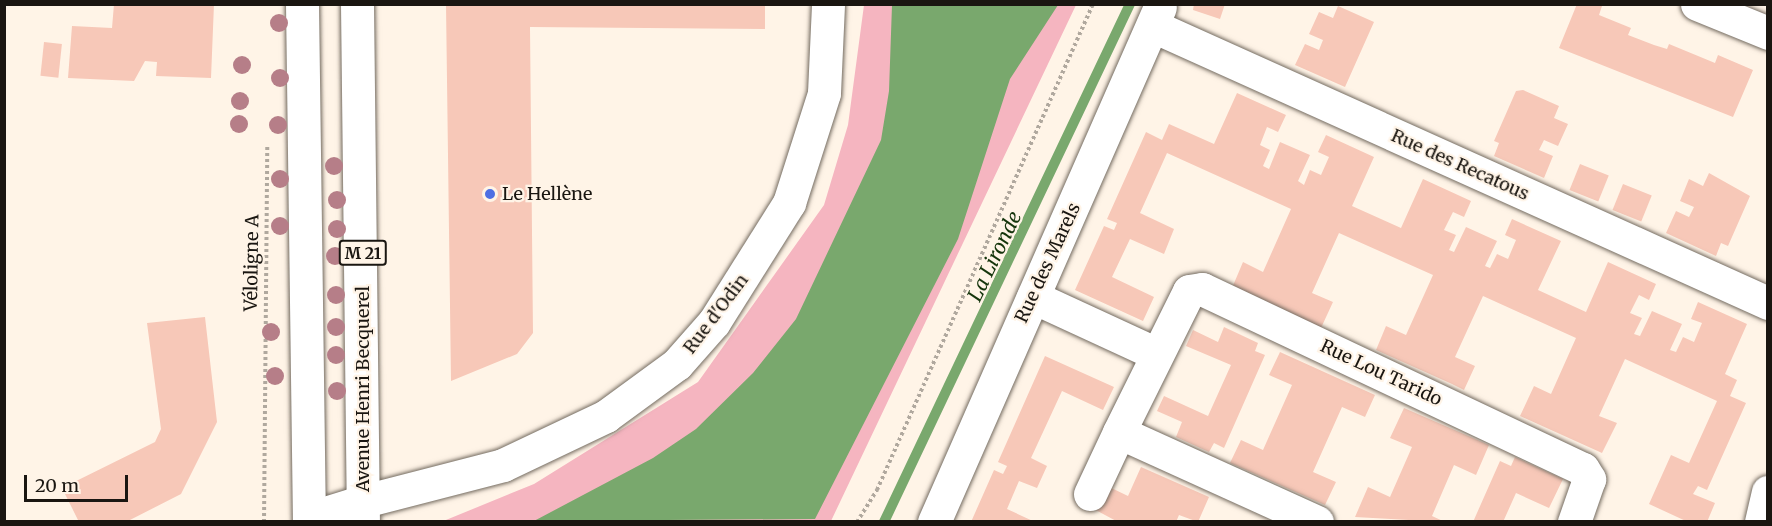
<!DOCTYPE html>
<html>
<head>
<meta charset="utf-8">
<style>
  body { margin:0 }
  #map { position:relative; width:1772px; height:526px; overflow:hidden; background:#fff4e7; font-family:Merriweather,serif }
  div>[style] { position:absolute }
  .green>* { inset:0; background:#f5b5c0 }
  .water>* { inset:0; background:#79a86d }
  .stream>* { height:10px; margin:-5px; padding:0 5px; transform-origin:5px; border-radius:5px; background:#79a86d }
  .building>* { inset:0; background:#f7c8b8; transform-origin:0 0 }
  .path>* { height:4px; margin-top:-2px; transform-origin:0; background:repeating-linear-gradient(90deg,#b0a89e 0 3px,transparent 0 6px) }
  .roads { filter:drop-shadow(0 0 2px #746b60) drop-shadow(0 0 2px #746b60) }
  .minor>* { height:33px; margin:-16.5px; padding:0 16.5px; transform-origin:16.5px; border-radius:16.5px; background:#fff }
  .primary>* { height:33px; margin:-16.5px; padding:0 16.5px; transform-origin:16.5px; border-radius:16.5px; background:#fff }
  .trees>* { width:18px; height:18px; margin:-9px; border-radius:50%; background:#b67e88 }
  .dots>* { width:16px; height:16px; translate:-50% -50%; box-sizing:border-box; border:3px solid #fff4e7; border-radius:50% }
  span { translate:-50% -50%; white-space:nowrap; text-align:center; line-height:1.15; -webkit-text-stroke:4.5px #fff4e7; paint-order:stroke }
  .shield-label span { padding:2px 4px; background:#fff4e7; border:2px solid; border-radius:4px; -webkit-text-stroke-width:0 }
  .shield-label { font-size:16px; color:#1a1611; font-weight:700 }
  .street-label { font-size:18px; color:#1a1611 }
  .poi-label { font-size:18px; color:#1a1611 }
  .left { translate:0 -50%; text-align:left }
  .water-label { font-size:20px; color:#15350c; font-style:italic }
  .frame { position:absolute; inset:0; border:6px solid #1a1611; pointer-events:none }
  .scale { position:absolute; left:24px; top:475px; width:104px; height:27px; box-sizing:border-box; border:3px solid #1a1611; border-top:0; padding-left:8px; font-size:18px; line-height:21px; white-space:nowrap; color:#1a1611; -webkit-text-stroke:4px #fff4e7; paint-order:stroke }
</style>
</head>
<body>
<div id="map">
  <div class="green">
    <div style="clip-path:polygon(864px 5px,1076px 5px,831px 521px,441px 522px,534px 484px,698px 382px,824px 205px,848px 125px)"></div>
  </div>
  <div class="water">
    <div style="clip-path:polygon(892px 5px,1058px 5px,1010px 79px,958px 239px,815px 519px,534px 521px,653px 458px,696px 429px,753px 373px,796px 319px,881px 140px,889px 91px)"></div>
  </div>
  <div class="stream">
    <div style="left:884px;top:522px;width:573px;rotate:-64.6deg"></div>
  </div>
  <div class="building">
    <div style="clip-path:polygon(114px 4px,214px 4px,211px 78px,156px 76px,157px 62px,145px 61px,134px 81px,68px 78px,72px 26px,112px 28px)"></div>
    <div style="clip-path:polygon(1194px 4px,1225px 4px,1220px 19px,1193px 10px)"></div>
    <div style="clip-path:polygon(1577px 4px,1602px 6px,1599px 15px,1631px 28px,1628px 35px,1654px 45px,1667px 49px,1669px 44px,1715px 63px,1718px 55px,1753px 70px,1733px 117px,1559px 48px)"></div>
    <div style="clip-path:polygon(446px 5px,765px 5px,765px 29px,530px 27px,533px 333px,517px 354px,451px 381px)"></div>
    <div style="clip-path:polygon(1338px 6px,1374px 22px,1345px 87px,1295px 65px,1305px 44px,1319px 50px,1323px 40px,1309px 34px,1319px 12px,1333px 18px)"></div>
    <div style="left:44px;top:42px;width:18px;height:34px;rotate:6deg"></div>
    <div style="clip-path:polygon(1523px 90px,1559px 106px,1554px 118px,1568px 124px,1558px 146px,1544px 140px,1539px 150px,1553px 156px,1544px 178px,1494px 156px,1499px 143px,1494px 141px,1516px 91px)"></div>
    <div style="clip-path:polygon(1237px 93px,1286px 115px,1278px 132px,1267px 127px,1260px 145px,1270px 150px,1263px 166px,1269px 169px,1280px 142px,1310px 155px,1298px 181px,1304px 185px,1310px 170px,1321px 175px,1329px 157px,1318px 152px,1326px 135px,1374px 157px,1352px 206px,1401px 228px,1423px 179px,1471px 201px,1464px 217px,1453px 212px,1444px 230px,1456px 235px,1449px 250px,1454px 252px,1466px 227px,1497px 241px,1485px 266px,1490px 268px,1497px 254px,1508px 259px,1516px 240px,1505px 235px,1512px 219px,1561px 241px,1538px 290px,1586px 312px,1608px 262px,1656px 284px,1649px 300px,1639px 295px,1630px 313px,1642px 318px,1634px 334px,1640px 336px,1652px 311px,1682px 324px,1670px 350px,1676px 352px,1683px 337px,1694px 342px,1702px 323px,1691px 319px,1698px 302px,1747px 324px,1725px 374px,1737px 380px,1730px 396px,1746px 403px,1707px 490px,1698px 486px,1693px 494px,1715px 503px,1707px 522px,1688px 522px,1649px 504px,1671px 455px,1689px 463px,1717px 401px,1625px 359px,1599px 416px,1617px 423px,1602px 453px,1520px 416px,1534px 386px,1551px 394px,1576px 338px,1483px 296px,1455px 357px,1475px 366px,1464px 390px,1452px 384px,1376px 350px,1386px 326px,1406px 335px,1433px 275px,1339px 233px,1312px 293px,1333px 302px,1321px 328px,1232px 288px,1243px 262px,1263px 272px,1291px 209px,1167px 153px,1140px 213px,1174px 229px,1164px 254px,1130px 239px,1112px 277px,1154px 297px,1143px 321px,1075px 290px,1104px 226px,1114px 230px,1117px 223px,1107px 219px,1146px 132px,1162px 140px,1169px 124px,1214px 144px)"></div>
    <div style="left:1580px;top:164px;width:31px;height:28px;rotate:22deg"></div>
    <div style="clip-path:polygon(1709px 173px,1750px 196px,1728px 246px,1721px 243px,1716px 256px,1666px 233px,1676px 211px,1689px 217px,1694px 207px,1680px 201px,1689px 179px,1703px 186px)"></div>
    <div style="left:1623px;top:184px;width:31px;height:28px;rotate:22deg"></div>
    <div style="clip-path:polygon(205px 317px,217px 422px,181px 494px,126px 522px,79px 522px,62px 488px,155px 442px,161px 429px,147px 323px)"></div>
    <div style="clip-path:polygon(1224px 327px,1258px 343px,1255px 351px,1265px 355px,1224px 448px,1214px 443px,1209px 452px,1176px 437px,1182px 422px,1157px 411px,1164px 396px,1208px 416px,1231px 365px,1186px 346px,1193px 330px,1218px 342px)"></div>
    <div style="clip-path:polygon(1280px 352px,1375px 395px,1365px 417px,1342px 407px,1313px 472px,1336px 482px,1325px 505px,1230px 463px,1241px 440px,1263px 450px,1292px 385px,1269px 375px)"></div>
    <div style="clip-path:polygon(1045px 356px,1114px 387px,1103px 410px,1062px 391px,1031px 458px,1047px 466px,1037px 488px,1019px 481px,1007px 509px,1035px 522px,971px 522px,994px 470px,1003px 474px,1007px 466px,998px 462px)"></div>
    <div style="clip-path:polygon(1404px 408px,1489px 445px,1476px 475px,1454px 465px,1432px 516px,1445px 522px,1355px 517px,1368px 487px,1390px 497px,1412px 447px,1390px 438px)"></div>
    <div style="clip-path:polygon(1515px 457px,1563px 479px,1549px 508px,1516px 493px,1503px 522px,1473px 522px,1500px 461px,1511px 466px)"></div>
    <div style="clip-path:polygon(1141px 467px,1209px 497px,1198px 522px,1179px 515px,1176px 522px,1118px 522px,1092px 508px,1103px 484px,1128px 496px)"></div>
  </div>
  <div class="path">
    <div style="left:264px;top:522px;width:375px;rotate:-89.5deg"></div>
    <div style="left:857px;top:522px;width:38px;rotate:-58deg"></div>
    <div style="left:877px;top:490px;width:532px;rotate:-66.04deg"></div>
  </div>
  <div class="roads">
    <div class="minor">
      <div style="left:1697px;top:4px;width:77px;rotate:22.2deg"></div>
      <div style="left:1153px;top:26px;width:675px;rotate:24.25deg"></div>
      <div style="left:1033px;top:297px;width:134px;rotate:24.7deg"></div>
      <div style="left:1090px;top:494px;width:68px;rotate:-64.9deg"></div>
      <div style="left:364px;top:501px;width:144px;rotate:-14.5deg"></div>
      <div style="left:503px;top:465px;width:114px;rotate:-25.4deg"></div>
      <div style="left:606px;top:416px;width:88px;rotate:-36.2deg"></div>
      <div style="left:677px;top:364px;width:56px;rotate:-48.6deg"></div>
      <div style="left:714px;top:322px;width:141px;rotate:-57.8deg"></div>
      <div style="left:789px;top:203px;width:115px;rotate:-72.3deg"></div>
      <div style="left:824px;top:93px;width:89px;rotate:-87.4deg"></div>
      <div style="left:934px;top:522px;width:562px;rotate:-66.31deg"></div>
      <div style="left:1317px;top:522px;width:217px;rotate:-155.6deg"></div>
      <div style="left:1119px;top:432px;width:157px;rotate:-63.6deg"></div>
      <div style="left:1189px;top:291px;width:13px;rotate:-9deg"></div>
      <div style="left:1202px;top:289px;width:421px;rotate:25.3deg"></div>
      <div style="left:1583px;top:469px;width:12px;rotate:59deg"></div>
      <div style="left:1589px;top:479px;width:46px;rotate:109.2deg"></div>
      <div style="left:1761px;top:522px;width:31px;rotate:-77deg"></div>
    </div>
    <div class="primary">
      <div style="left:302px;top:4px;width:518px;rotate:89.23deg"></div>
      <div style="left:357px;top:4px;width:518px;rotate:89.34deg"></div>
      <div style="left:309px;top:518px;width:58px;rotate:-17.2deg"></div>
    </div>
  </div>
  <div class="trees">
    <div style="left:279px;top:23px"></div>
    <div style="left:242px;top:65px"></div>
    <div style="left:280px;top:78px"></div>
    <div style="left:240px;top:101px"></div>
    <div style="left:239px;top:124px"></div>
    <div style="left:278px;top:125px"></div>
    <div style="left:334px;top:166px"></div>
    <div style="left:280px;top:179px"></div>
    <div style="left:337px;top:200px"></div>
    <div style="left:280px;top:226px"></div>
    <div style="left:337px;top:229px"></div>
    <div style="left:335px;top:256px"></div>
    <div style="left:336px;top:295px"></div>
    <div style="left:336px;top:327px"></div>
    <div style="left:271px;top:332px"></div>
    <div style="left:336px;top:355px"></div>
    <div style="left:275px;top:376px"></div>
    <div style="left:337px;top:391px"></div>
  </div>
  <div class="dots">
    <div style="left:490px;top:194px;background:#4e6fe3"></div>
  </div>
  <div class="shield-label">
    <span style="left:363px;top:253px">M 21</span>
  </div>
  <div class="street-label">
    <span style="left:1460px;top:165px;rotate:24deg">Rue des Recatous</span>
    <span style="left:252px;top:263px;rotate:-89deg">Véloligne A</span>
    <span style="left:1048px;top:263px;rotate:-65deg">Rue des Marels</span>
    <span style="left:716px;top:314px;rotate:-53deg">Rue d'Odin</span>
    <span style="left:1381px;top:373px;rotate:25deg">Rue Lou Tarido</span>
    <span style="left:363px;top:389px;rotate:-90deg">Avenue Henri Becquerel</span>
  </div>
  <div class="poi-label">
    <span class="left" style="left:502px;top:194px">Le Hellène</span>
  </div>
  <div class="water-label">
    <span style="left:994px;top:256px;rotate:-64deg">La Lironde</span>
  </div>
  <div class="frame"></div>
  <div class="scale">20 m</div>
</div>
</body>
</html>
